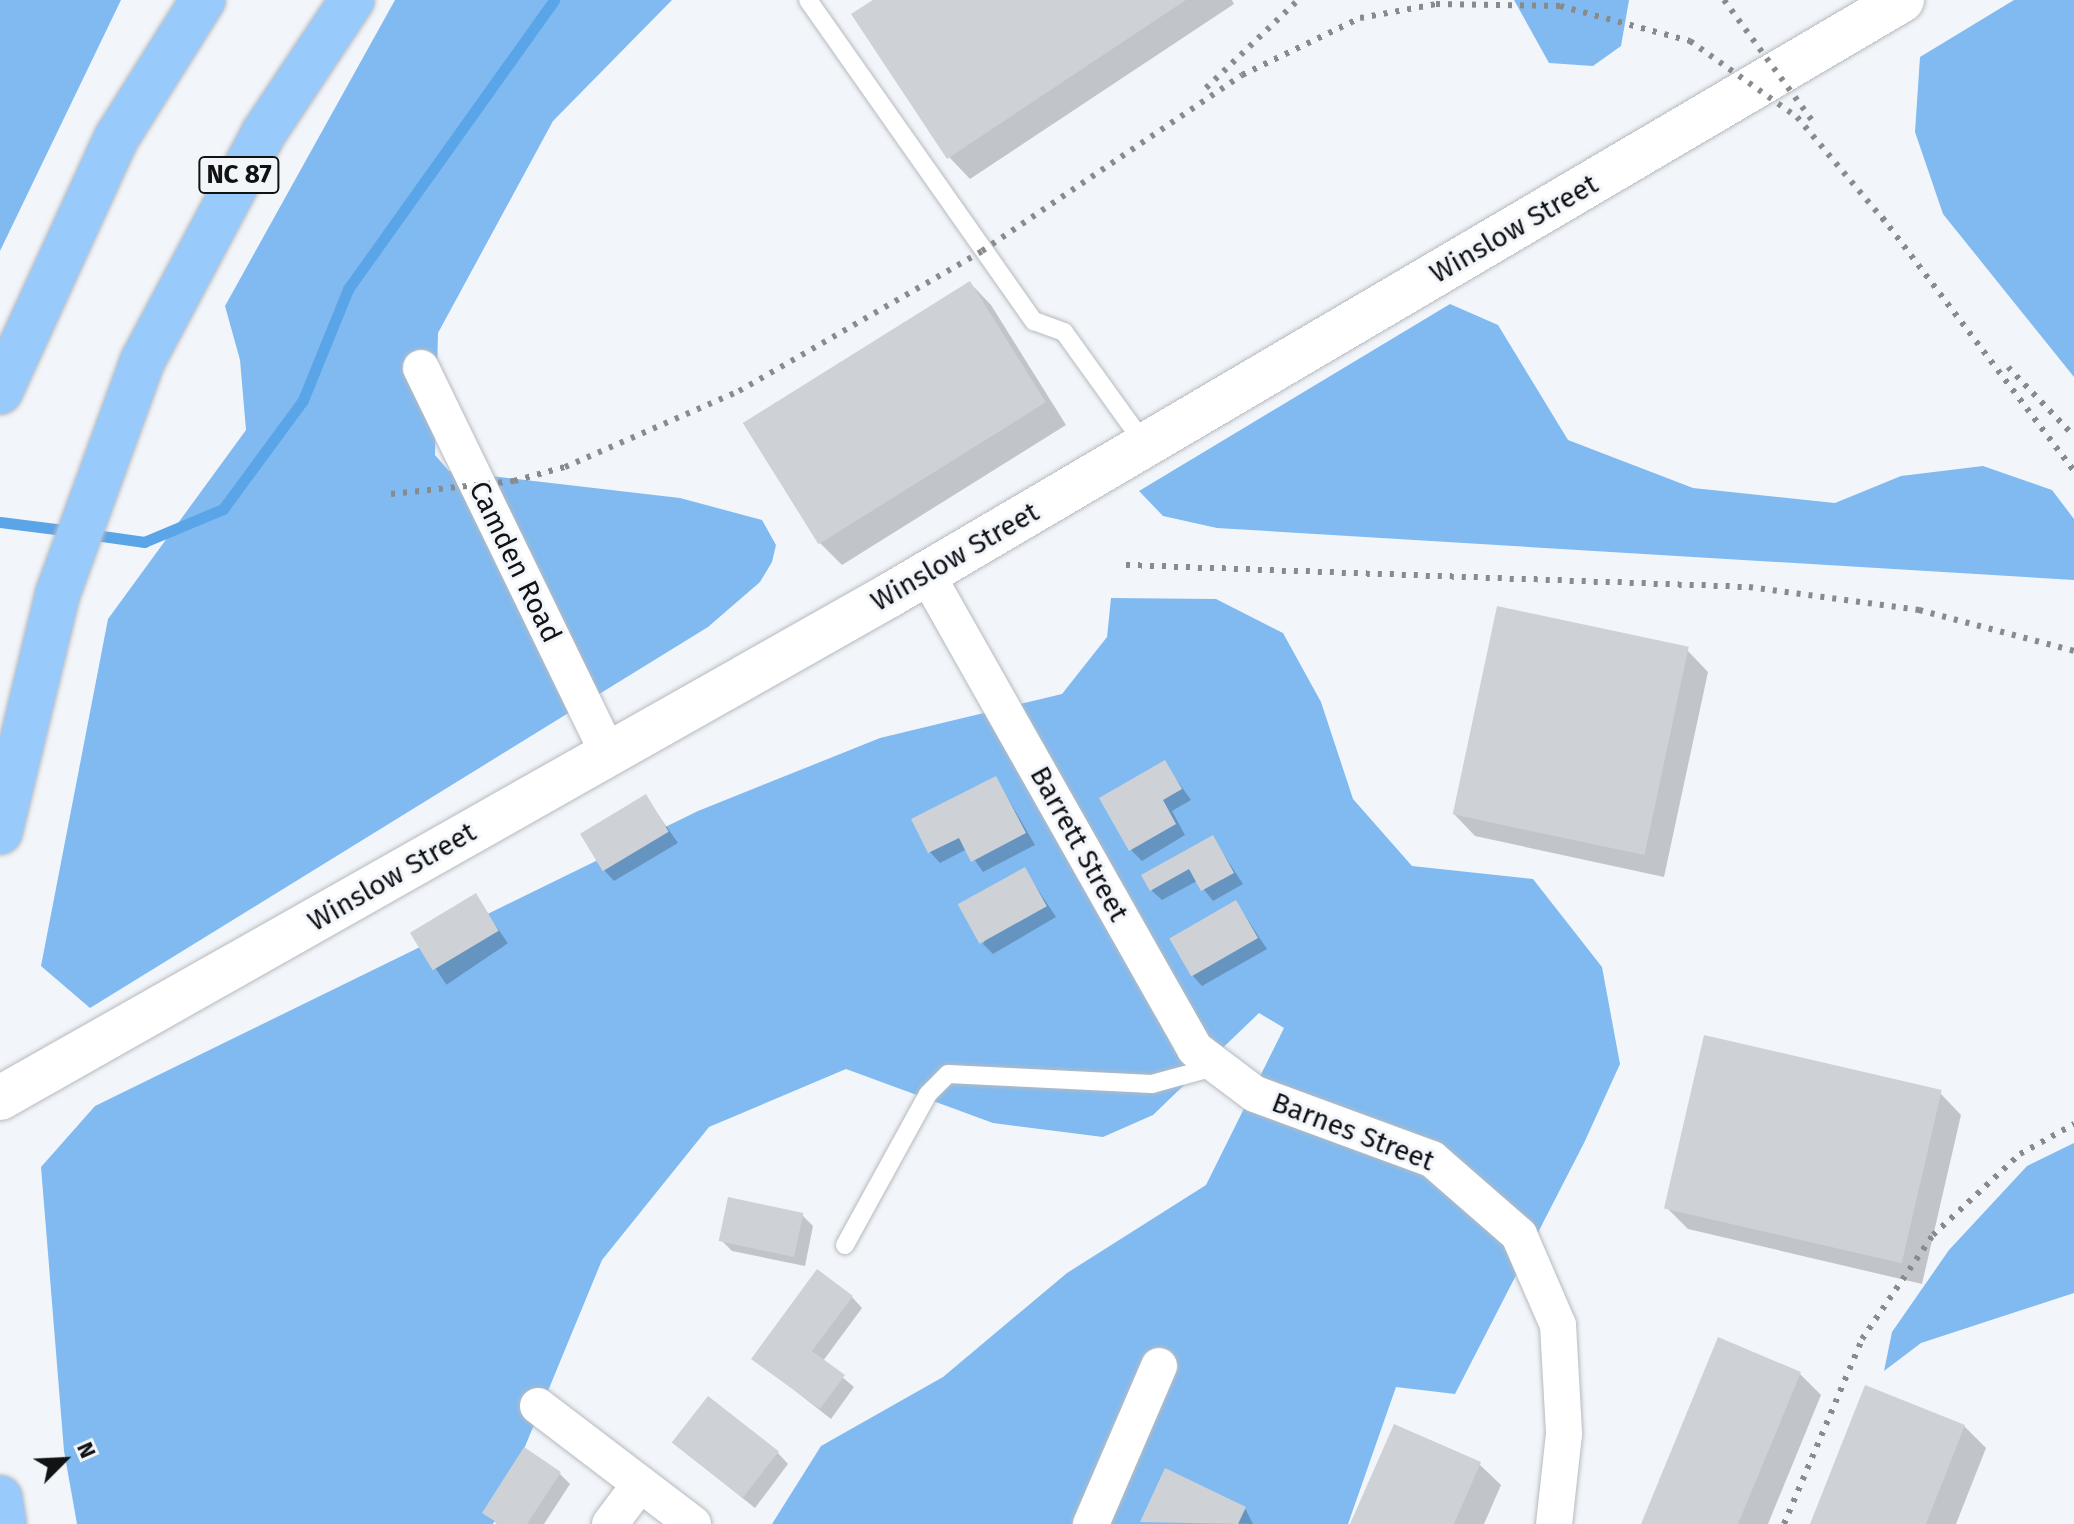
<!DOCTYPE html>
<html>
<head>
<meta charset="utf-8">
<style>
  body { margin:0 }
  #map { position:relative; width:2074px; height:1524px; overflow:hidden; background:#f2f6fb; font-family:"Fira Sans",sans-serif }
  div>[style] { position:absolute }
  .forest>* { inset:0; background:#80baf1 }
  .shadow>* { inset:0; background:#0003; transform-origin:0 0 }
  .stream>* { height:11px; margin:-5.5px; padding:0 5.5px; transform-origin:5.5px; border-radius:5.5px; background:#5aa4e8 }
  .building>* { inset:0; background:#ced2d7; transform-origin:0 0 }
  .roads { filter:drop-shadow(0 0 2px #b6babf) drop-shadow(0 0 2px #b6babf) }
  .lane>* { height:18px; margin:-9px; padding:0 9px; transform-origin:9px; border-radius:9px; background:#fff }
  .street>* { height:36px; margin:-18px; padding:0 18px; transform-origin:18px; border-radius:18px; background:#fff }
  .secondary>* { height:44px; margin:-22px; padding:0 22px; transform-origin:22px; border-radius:22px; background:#fff }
  .highway>* { height:44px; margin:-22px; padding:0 22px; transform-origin:22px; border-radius:22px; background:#98cbfc }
  .rail>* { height:6px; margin-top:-3px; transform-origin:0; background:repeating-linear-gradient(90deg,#888b8e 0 4px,transparent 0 12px) }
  span { translate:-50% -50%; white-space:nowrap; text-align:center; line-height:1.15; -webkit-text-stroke:6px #f2f6fb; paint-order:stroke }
  .shield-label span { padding:2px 6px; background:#f2f6fb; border:2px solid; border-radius:6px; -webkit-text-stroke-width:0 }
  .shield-label { font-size:26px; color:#111214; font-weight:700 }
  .street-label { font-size:28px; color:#111214 }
  .north { position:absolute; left:24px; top:1420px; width:80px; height:80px; -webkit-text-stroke:6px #f2f6fb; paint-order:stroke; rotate:66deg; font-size:22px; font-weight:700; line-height:32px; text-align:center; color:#111214 }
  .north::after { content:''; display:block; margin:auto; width:28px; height:36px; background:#111214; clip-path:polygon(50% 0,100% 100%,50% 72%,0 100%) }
</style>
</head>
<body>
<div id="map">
  <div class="forest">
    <div style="clip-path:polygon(0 0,121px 0,0 251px)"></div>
    <div style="clip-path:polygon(395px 0,672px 0,553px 121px,438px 333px,435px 455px,449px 471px,680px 498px,762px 520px,776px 545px,772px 562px,760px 582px,708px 627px,90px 1008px,41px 966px,108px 619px,246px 430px,240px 360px,225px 306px)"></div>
    <div style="clip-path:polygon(1514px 0,1629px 0,1621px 46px,1593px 66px,1549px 63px)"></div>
    <div style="clip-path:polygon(2014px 0,2074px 0,2074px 377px,1943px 214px,1915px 132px,1920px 57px)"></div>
    <div style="clip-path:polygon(1450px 304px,1498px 325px,1568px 440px,1693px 488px,1835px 503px,1901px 476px,1983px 466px,2052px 490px,2074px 519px,2074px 580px,1217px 528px,1163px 516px,1139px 491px)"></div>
    <div style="clip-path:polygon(1111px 598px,1216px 599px,1283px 633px,1321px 702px,1353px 799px,1412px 866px,1533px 879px,1602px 967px,1620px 1064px,1584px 1143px,1455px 1394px,1396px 1387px,1348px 1524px,772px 1524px,821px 1446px,943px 1377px,1067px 1273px,1206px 1185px,1284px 1028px,1259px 1013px,1153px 1115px,1103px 1137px,993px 1123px,846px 1069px,709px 1127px,602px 1260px,493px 1524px,77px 1524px,64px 1451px,41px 1167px,95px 1106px,698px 811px,880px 738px,1062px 694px,1107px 637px)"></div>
    <div style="clip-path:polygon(2074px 1143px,2074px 1293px,1921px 1343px,1884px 1371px,1892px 1332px,1949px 1250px,2027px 1166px)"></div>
  </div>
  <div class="shadow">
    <div style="clip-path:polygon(877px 0,1232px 0,1234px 4px,970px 179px,949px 157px)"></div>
    <div style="clip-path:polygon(970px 283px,991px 305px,1066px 425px,842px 565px,820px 543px)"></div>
    <div style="clip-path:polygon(1687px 650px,1708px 672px,1664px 877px,1475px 836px,1454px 814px)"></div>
    <div style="clip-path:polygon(1164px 762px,1191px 800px,1172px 811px,1185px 835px,1142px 861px,1131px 850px)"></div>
    <div style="clip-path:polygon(996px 778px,1035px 845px,983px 872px,967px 849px,940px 863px,930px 852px)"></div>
    <div style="clip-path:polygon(646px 797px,678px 843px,614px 881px,604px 870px)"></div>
    <div style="clip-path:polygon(1213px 838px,1243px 884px,1213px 901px,1197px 881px,1162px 900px,1151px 890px)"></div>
    <div style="clip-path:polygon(1025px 870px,1056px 917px,993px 954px,983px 944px)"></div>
    <div style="left:476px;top:896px;width:57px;height:74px;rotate:56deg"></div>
    <div style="clip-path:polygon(1236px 902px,1267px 949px,1202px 986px,1192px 975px)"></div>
    <div style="clip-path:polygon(1940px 1093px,1961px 1115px,1922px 1284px,1688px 1229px,1666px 1207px)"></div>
    <div style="clip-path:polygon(802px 1215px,813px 1226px,805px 1266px,732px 1251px,721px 1240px)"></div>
    <div style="clip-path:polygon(852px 1297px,862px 1308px,823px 1361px,854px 1387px,831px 1419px,753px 1358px)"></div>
    <div style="clip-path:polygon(1799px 1373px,1821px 1395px,1768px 1524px,1644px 1524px)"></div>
    <div style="clip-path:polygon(1964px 1426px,1986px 1448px,1956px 1524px,1813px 1524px)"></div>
    <div style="clip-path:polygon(686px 1453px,778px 1453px,788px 1464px,755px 1508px)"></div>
    <div style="clip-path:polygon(1479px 1464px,1501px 1485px,1484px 1524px,1353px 1524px)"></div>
    <div style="clip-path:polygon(560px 1474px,570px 1484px,544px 1524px,497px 1524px,484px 1512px)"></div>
    <div style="clip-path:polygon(1245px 1508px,1253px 1524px,1142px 1521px)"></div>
  </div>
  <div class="stream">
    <div style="left:0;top:522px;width:72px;rotate:7.2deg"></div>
    <div style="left:88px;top:534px;width:57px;rotate:8.1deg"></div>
    <div style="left:144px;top:542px;width:86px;rotate:-22.7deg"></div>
    <div style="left:223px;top:509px;width:135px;rotate:-53.7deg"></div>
    <div style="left:303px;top:400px;width:120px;rotate:-67.9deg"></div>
    <div style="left:348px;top:289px;width:355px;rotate:-54.5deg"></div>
  </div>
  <div class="building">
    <div style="clip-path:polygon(873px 0,1186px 0,947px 159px,851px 14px)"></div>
    <div style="left:970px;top:281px;width:143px;height:268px;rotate:58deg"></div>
    <div style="left:1497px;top:606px;width:196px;height:213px;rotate:12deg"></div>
    <div style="clip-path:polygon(1165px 760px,1182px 789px,1163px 800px,1176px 824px,1129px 851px,1099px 798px)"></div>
    <div style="clip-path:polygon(996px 776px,1026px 833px,971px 862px,959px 838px,928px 853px,911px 819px)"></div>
    <div style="left:646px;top:794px;width:44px;height:77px;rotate:59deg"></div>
    <div style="clip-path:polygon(1213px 835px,1234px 873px,1201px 891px,1189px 869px,1150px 891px,1141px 875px)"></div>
    <div style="left:1025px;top:867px;width:45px;height:77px;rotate:61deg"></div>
    <div style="left:476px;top:893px;width:44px;height:77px;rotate:59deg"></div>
    <div style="left:1236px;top:900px;width:44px;height:77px;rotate:60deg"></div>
    <div style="left:1704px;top:1035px;width:244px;height:178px;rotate:13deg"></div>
    <div style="left:728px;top:1197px;width:77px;height:45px;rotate:12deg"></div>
    <div style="clip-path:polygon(817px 1269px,853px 1296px,812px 1351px,845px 1375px,820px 1409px,751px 1359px)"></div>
    <div style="clip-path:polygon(1718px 1337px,1801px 1372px,1738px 1524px,1641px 1524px)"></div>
    <div style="clip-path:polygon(1865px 1385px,1965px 1425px,1926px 1524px,1810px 1524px)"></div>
    <div style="left:708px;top:1396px;width:90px;height:59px;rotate:38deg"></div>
    <div style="clip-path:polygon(1394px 1424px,1481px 1462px,1454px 1524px,1350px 1524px)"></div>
    <div style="clip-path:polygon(524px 1447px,561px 1472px,527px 1524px,499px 1524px,482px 1513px)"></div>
    <div style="clip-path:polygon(1165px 1468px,1246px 1507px,1238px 1524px,1140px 1522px)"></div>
  </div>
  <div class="roads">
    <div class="lane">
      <div style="left:808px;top:0;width:393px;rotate:54.9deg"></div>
      <div style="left:1034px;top:321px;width:32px;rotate:20deg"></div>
      <div style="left:1064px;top:332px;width:140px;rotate:54.3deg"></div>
      <div style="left:845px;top:1245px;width:172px;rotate:-61.2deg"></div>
      <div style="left:928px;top:1094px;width:28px;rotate:-45deg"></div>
      <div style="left:948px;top:1074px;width:204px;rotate:2.8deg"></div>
      <div style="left:1152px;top:1084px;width:68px;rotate:-15.3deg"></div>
    </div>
    <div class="street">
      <div style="left:421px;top:368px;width:430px;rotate:64.1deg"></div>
      <div style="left:926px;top:573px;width:547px;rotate:60.53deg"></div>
      <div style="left:1195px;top:1049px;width:75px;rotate:36.9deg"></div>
      <div style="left:1255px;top:1094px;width:189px;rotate:20.2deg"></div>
      <div style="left:1432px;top:1159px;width:116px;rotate:41.1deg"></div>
      <div style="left:1519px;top:1235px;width:98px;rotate:66.6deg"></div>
      <div style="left:1558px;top:1325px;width:109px;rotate:86.8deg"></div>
      <div style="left:1564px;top:1434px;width:91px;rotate:96.3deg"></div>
      <div style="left:538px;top:1406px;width:195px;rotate:37.3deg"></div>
      <div style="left:610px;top:1524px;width:50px;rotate:-53.1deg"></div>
      <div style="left:1091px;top:1524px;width:172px;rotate:-66.7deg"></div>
    </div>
    <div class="secondary">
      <div style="left:0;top:1098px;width:1022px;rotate:-29.47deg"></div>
      <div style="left:890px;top:595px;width:1174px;rotate:-30.45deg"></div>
    </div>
    <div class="highway">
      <div style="left:0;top:392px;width:281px;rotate:-65.4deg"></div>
      <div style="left:117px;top:137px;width:162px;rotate:-57.9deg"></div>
      <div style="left:0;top:832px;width:246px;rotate:-76.4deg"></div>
      <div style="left:58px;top:593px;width:248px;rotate:-70deg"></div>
      <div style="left:143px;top:360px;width:256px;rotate:-62deg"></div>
      <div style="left:263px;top:134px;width:161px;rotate:-56.4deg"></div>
      <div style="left:0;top:1498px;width:26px;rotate:81deg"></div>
    </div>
  </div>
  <div class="rail">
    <div style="left:1724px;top:0;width:152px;rotate:53.8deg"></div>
    <div style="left:1206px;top:88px;width:127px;rotate:-43.7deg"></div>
    <div style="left:1882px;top:217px;width:318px;rotate:52.9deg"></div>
    <div style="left:2008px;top:367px;width:95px;rotate:46.3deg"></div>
    <div style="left:391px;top:494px;width:124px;rotate:-6deg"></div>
    <div style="left:514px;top:481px;width:53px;rotate:-15.4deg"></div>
    <div style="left:565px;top:467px;width:190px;rotate:-23.6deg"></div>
    <div style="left:739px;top:391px;width:280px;rotate:-29.9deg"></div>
    <div style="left:982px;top:251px;width:314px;rotate:-34.1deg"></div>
    <div style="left:1242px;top:75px;width:131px;rotate:-25.8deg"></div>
    <div style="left:1360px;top:18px;width:77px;rotate:-10.4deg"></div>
    <div style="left:1436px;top:4px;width:124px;rotate:0.9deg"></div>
    <div style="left:1560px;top:6px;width:135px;rotate:15.1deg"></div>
    <div style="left:1690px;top:41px;width:131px;rotate:35.4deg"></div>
    <div style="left:1797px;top:117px;width:140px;rotate:49.9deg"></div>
    <div style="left:1126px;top:565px;width:623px;rotate:2.02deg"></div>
    <div style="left:1749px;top:587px;width:172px;rotate:7.7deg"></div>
    <div style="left:1919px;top:610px;width:160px;rotate:14.8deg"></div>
    <div style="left:1784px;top:1524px;width:201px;rotate:-67.1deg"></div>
    <div style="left:1862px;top:1339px;width:126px;rotate:-55.7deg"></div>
    <div style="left:1933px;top:1235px;width:119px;rotate:-43deg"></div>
    <div style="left:2020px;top:1154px;width:62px;rotate:-29.1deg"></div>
  </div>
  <div class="shield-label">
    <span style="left:239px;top:175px">NC 87</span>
  </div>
  <div class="street-label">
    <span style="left:1514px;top:229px;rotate:-30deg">Winslow Street</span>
    <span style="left:955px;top:557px;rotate:-30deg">Winslow Street</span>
    <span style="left:515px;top:562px;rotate:64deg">Camden Road</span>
    <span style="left:1079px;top:844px;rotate:61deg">Barrett Street</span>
    <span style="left:392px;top:877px;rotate:-30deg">Winslow Street</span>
    <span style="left:1353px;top:1132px;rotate:21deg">Barnes Street</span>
  </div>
  <div class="north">N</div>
</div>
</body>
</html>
